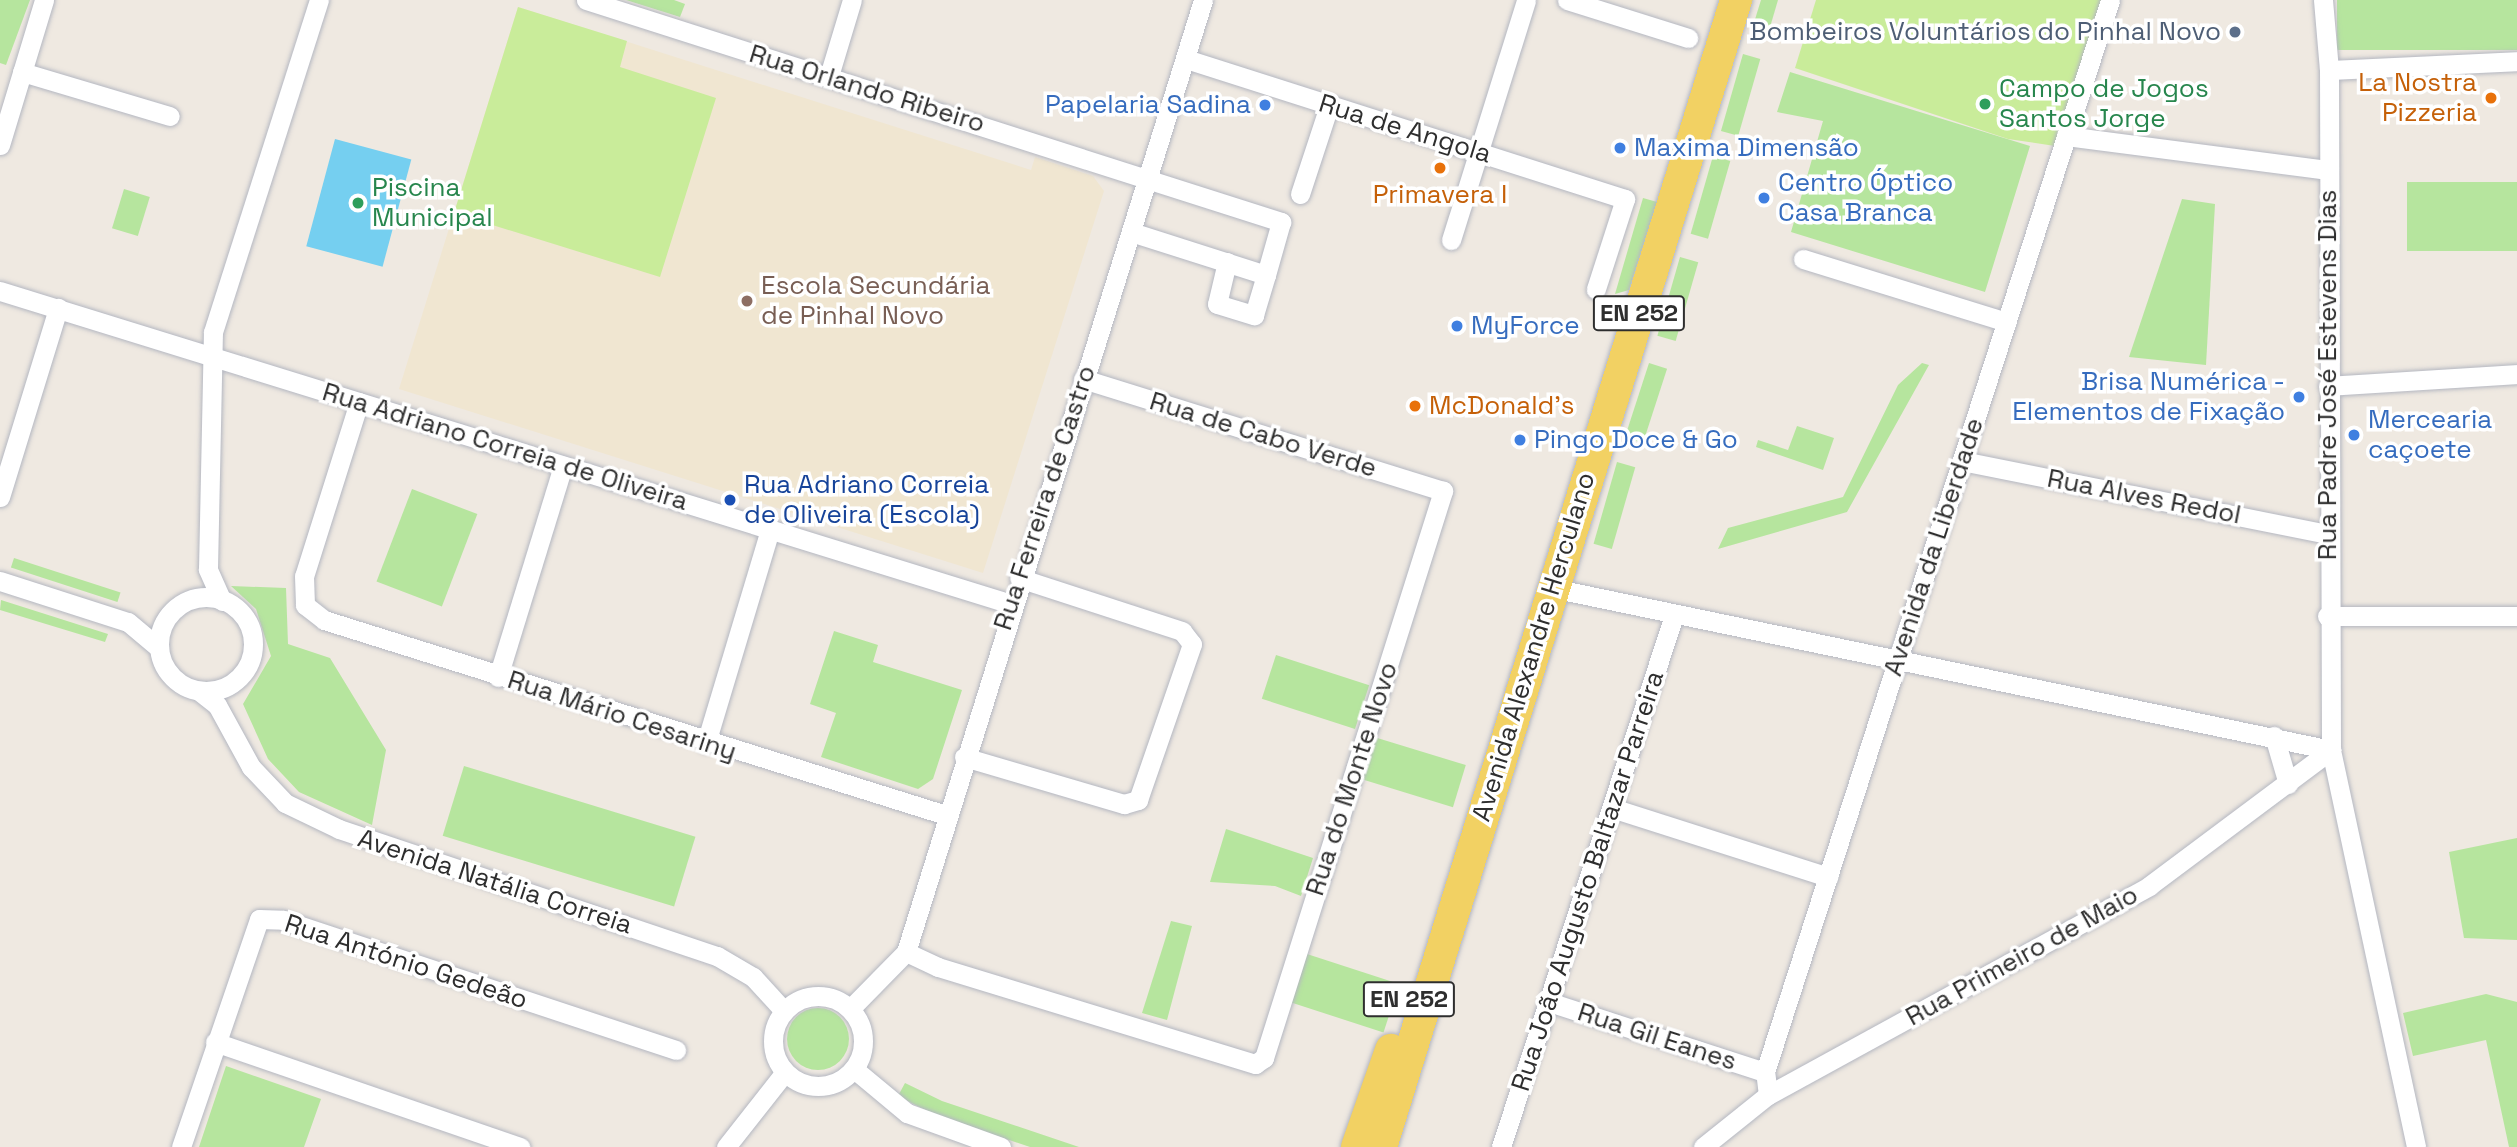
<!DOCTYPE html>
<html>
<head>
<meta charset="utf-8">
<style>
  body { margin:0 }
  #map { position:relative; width:2517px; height:1147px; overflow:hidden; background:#efe9e1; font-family:"Space Grotesk",sans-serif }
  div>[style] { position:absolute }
  .education>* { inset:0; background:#f0e6d1 }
  .green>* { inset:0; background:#b6e59e; transform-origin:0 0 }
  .round { border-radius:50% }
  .pitch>* { inset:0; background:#c9ec9a }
  .water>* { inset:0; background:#75cff0; transform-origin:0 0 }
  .roads { filter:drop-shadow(0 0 2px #b4b7c1) drop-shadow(0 0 2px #b4b7c1) }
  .street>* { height:19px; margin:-9.5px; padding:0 9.5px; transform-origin:9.5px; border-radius:9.5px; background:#fff }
  .street>.ring { margin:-9.5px; padding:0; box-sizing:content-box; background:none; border:19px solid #fff; border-radius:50% }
  .primary>* { height:32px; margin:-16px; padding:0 16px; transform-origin:16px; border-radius:16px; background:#f2d163 }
  .dots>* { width:19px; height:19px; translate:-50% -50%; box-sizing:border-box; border:4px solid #fff; border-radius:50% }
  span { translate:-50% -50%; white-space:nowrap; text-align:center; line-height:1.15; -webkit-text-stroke:7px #fff; paint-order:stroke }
  .shield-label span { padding:2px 5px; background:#fff; border:2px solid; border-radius:5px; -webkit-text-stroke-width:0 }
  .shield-label { font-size:24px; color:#2e2e2e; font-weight:700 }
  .service-label { font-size:26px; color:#4e5e75 }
  .right { translate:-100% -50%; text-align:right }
  .food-label { font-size:26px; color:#c56008 }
  .left { translate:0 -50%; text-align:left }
  .street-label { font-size:26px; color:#2e2e2e }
  .leisure-label { font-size:26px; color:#27864d }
  .shop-label { font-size:26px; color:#366cbe }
  .education-label { font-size:26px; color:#785e54 }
  .transit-label { font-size:26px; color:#164399 }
</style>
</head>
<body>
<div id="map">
  <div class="education">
    <div style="clip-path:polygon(518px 7px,1031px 170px,1035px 157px,1093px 176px,1104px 191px,983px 573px,399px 389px)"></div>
  </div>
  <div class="green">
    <div style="clip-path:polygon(0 0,30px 0,6px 65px,0 63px)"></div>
    <div style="clip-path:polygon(626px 0,674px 0,685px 4px,680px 17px)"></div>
    <div style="clip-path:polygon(1761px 0,1778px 0,1768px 34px,1752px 29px)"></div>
    <div style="left:2337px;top:0;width:180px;height:50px"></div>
    <div style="left:1743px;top:54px;width:18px;height:80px;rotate:16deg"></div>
    <div style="clip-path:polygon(1790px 72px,2030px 146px,1985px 292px,1791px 232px,1823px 121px,1777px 112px)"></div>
    <div style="left:1713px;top:156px;width:18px;height:81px;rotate:16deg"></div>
    <div style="left:2517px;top:182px;width:69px;height:110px;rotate:90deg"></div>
    <div style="left:124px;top:189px;width:27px;height:41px;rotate:17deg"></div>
    <div style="clip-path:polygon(1643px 198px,1657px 202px,1629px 290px,1615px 294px)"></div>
    <div style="clip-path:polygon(2182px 199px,2215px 204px,2206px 365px,2129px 357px)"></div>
    <div style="left:1680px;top:257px;width:19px;height:82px;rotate:16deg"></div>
    <div style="left:1649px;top:363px;width:19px;height:78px;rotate:18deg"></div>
    <div style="clip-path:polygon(1922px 363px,1929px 365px,1847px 512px,1718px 549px,1728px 528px,1843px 497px,1898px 385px)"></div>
    <div style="clip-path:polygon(1797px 426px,1834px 438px,1823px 470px,1756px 447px,1758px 440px,1788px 450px)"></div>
    <div style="left:1617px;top:462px;width:19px;height:85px;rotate:16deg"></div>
    <div style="left:412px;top:489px;width:70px;height:99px;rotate:21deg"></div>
    <div style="left:14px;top:558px;width:112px;height:10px;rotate:18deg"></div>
    <div style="clip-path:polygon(231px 586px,286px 588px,288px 644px,330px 658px,386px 750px,372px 825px,299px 792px,268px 759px,243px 704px,271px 656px,256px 609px)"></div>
    <div style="clip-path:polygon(1px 600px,108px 634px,105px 642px,0 610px)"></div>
    <div style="clip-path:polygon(834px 631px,878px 645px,873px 662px,962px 690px,933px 779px,918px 789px,821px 757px,836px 713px,810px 704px)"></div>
    <div style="left:1276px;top:655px;width:98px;height:46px;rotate:18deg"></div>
    <div style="left:1374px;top:737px;width:96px;height:44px;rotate:17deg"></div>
    <div style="left:464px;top:766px;width:242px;height:73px;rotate:17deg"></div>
    <div style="clip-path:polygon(1226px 829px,1313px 858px,1301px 896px,1275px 886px,1210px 882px)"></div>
    <div style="clip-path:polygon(2517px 838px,2517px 940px,2464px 938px,2449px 852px)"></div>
    <div style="clip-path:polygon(1171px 921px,1192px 926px,1167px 1020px,1142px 1013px)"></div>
    <div style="left:1307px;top:954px;width:97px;height:51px;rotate:18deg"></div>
    <div style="clip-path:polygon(2486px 994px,2517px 1002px,2517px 1147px,2509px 1147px,2486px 1040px,2413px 1056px,2403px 1013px)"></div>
    <div class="round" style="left:787px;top:1008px;width:62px;height:62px"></div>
    <div style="clip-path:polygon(226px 1066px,321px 1099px,304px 1147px,199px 1147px)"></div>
    <div style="clip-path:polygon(905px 1083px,942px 1101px,1079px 1147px,1030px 1147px,937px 1116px,898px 1096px)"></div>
  </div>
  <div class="pitch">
    <div style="clip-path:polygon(1816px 0,2102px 0,2055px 146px,2008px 139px,1795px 68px)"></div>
    <div style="clip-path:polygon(518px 7px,627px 41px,620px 67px,716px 98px,660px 277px,454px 213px)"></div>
  </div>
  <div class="water">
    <div style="left:335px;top:139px;width:79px;height:111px;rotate:15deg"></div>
  </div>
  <div class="roads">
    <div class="street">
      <div style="left:586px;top:0;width:730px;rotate:17.71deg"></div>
      <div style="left:1281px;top:222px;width:55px;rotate:105.8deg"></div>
      <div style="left:1266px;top:275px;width:142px;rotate:-162.3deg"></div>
      <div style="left:1567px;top:0;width:127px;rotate:17.4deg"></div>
      <div style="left:2323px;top:0;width:70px;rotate:85.1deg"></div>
      <div style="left:2329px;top:70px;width:680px;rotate:89.83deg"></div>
      <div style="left:2331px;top:750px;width:406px;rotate:77.9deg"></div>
      <div style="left:1186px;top:59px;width:461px;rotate:17.7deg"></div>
      <div style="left:1625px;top:199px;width:95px;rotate:107.9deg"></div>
      <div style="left:2329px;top:70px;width:188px;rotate:-2.7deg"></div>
      <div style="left:22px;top:72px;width:154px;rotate:16.6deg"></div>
      <div style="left:829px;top:76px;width:79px;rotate:-73.2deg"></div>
      <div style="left:2066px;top:136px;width:265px;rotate:7.4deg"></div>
      <div style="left:0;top:145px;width:152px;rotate:-73.1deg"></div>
      <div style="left:1300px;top:194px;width:93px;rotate:-71.8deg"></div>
      <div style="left:1451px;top:240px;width:251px;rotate:-72.6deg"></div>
      <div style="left:1803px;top:259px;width:213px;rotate:17.2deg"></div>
      <div style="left:1227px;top:262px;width:43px;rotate:103.4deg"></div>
      <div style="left:1217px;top:304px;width:39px;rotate:17deg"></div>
      <div style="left:1254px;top:315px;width:42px;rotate:-73.3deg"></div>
      <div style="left:0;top:291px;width:1058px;rotate:17.2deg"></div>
      <div style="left:2328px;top:386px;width:189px;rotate:-3.6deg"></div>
      <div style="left:359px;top:402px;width:182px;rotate:107.5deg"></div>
      <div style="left:304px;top:576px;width:29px;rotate:88deg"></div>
      <div style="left:305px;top:605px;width:24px;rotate:38deg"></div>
      <div style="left:324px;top:620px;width:652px;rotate:17.41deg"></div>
      <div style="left:1962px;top:461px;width:372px;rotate:11.3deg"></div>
      <div style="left:0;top:497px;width:198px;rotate:-72.9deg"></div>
      <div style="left:0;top:581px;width:134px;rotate:17.8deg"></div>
      <div style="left:128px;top:622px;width:40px;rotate:40deg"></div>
      <div style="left:1552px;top:588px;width:796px;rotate:11.75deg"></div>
      <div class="ring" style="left:159px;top:597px;width:75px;height:75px"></div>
      <div style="left:222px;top:601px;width:35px;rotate:-114deg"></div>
      <div style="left:208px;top:569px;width:237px;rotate:-88.8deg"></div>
      <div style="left:213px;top:332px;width:349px;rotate:-72.3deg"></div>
      <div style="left:2327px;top:616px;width:190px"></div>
      <div style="left:498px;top:677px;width:221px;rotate:-72.9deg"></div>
      <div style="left:199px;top:691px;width:23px;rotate:38deg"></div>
      <div style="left:217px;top:705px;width:71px;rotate:61.3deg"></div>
      <div style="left:251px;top:767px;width:50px;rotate:46.6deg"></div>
      <div style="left:285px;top:803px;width:60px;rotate:25.7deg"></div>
      <div style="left:339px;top:829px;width:399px;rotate:18.6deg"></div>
      <div style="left:717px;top:956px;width:42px;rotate:30.3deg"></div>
      <div style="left:753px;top:977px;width:46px;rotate:47.6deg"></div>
      <div style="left:2274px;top:736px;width:50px;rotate:73.7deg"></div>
      <div style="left:706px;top:743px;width:223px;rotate:-73.3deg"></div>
      <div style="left:964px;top:757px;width:167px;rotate:16.4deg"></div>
      <div style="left:1124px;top:804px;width:15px;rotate:-16deg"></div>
      <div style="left:1138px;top:800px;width:165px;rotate:-70.9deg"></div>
      <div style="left:1192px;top:644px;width:16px;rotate:-128deg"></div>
      <div style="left:1182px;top:631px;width:171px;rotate:-162deg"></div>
      <div style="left:1612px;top:808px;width:227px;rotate:17.7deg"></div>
      <div style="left:906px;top:952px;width:35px;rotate:25deg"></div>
      <div style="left:938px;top:967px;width:332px;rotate:17deg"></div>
      <div style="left:1255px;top:1064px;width:11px;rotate:-34deg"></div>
      <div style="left:1264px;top:1058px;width:595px;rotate:-72.48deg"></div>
      <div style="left:1443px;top:491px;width:377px;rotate:-162.7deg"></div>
      <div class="ring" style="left:773px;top:996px;width:71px;height:71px"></div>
      <div style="left:1549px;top:1002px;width:227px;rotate:18deg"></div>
      <div style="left:850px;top:1009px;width:80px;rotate:-45.5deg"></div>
      <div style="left:906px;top:952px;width:997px;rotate:-72.67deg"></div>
      <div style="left:215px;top:1042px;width:323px;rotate:19deg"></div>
      <div style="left:854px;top:1069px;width:69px;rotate:39.7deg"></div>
      <div style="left:907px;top:1113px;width:100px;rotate:19.9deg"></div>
      <div style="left:1768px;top:1095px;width:23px;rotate:-97deg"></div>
      <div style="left:1765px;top:1072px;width:1126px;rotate:-72.16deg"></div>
      <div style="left:181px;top:1147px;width:241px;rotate:-71.1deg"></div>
      <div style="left:259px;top:919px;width:24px;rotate:2deg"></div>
      <div style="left:283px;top:920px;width:414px;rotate:18.3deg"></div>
      <div style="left:726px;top:1147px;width:95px;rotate:-51.8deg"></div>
      <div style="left:1501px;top:1147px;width:559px;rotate:-71.99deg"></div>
      <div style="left:1703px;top:1147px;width:83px;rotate:-38.7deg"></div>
      <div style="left:1768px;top:1095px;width:435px;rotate:-28.7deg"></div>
      <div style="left:2149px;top:886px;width:227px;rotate:-36.8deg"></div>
    </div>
    <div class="primary">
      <div style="left:1357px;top:1147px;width:103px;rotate:-70.7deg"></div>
      <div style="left:1381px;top:1147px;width:1201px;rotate:-72.8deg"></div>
    </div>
  </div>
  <div class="dots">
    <div style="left:2235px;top:32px;background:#5c6f8a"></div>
    <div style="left:2491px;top:98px;background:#e8710a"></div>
    <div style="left:1985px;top:104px;background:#2e9e5b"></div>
    <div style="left:1265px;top:105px;background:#3f7fe0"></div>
    <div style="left:1620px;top:148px;background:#3f7fe0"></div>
    <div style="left:1440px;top:168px;background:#e8710a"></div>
    <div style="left:1764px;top:198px;background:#3f7fe0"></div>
    <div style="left:358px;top:203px;background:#2e9e5b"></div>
    <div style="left:747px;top:301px;background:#8d6e63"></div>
    <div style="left:1457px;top:326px;background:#3f7fe0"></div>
    <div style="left:2299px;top:397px;background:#3f7fe0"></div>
    <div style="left:1415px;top:406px;background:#e8710a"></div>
    <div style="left:2354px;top:435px;background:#3f7fe0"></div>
    <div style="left:1520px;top:440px;background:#3f7fe0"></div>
    <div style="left:730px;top:500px;background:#1a4fb4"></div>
  </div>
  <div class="shield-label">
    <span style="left:1639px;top:313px">EN 252</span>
    <span style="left:1409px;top:999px">EN 252</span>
  </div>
  <div class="service-label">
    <span class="right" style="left:2221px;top:32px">Bombeiros Voluntários do Pinhal Novo</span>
  </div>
  <div class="food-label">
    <span class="right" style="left:2477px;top:98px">La Nostra<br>Pizzeria</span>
    <span style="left:1440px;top:195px">Primavera I</span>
    <span class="left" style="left:1429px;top:406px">McDonald's</span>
  </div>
  <div class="street-label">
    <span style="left:867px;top:89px;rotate:17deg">Rua Orlando Ribeiro</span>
    <span style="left:1405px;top:129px;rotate:17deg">Rua de Angola</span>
    <span style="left:2328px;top:375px;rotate:-90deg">Rua Padre José Estevens Dias</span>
    <span style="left:1263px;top:435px;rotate:17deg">Rua de Cabo Verde</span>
    <span style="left:505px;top:447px;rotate:17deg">Rua Adriano Correia de Oliveira</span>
    <span style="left:2144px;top:497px;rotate:11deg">Rua Alves Redol</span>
    <span style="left:1045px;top:498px;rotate:-72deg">Rua Ferreira de Castro</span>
    <span style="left:1934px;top:547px;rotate:-72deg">Avenida da Liberdade</span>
    <span style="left:1534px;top:647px;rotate:-73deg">Avenida Alexandre Herculano</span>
    <span style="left:622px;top:716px;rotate:18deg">Rua Mário Cesariny</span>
    <span style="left:1352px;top:779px;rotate:-72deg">Rua do Monte Novo</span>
    <span style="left:1588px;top:881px;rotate:-72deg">Rua João Augusto Baltazar Parreira</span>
    <span style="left:495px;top:882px;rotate:18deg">Avenida Natália Correia</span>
    <span style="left:2022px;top:956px;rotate:-29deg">Rua Primeiro de Maio</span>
    <span style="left:406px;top:962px;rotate:18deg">Rua António Gedeão</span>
    <span style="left:1657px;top:1037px;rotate:18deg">Rua Gil Eanes</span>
  </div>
  <div class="leisure-label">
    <span class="left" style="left:1999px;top:104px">Campo de Jogos<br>Santos Jorge</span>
    <span class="left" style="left:372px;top:203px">Piscina<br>Municipal</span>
  </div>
  <div class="shop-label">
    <span class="right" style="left:1251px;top:105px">Papelaria Sadina</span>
    <span class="left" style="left:1634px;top:148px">Maxima Dimensão</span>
    <span class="left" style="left:1778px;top:198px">Centro Óptico<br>Casa Branca</span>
    <span class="left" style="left:1471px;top:326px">MyForce</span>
    <span class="right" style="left:2285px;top:397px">Brisa Numérica -<br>Elementos de Fixação</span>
    <span class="left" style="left:2368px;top:435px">Mercearia<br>caçoete</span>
    <span class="left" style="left:1534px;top:440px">Pingo Doce &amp; Go</span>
  </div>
  <div class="education-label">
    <span class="left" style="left:761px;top:301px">Escola Secundária<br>de Pinhal Novo</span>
  </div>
  <div class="transit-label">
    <span class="left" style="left:744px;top:500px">Rua Adriano Correia<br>de Oliveira (Escola)</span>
  </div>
</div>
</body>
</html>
